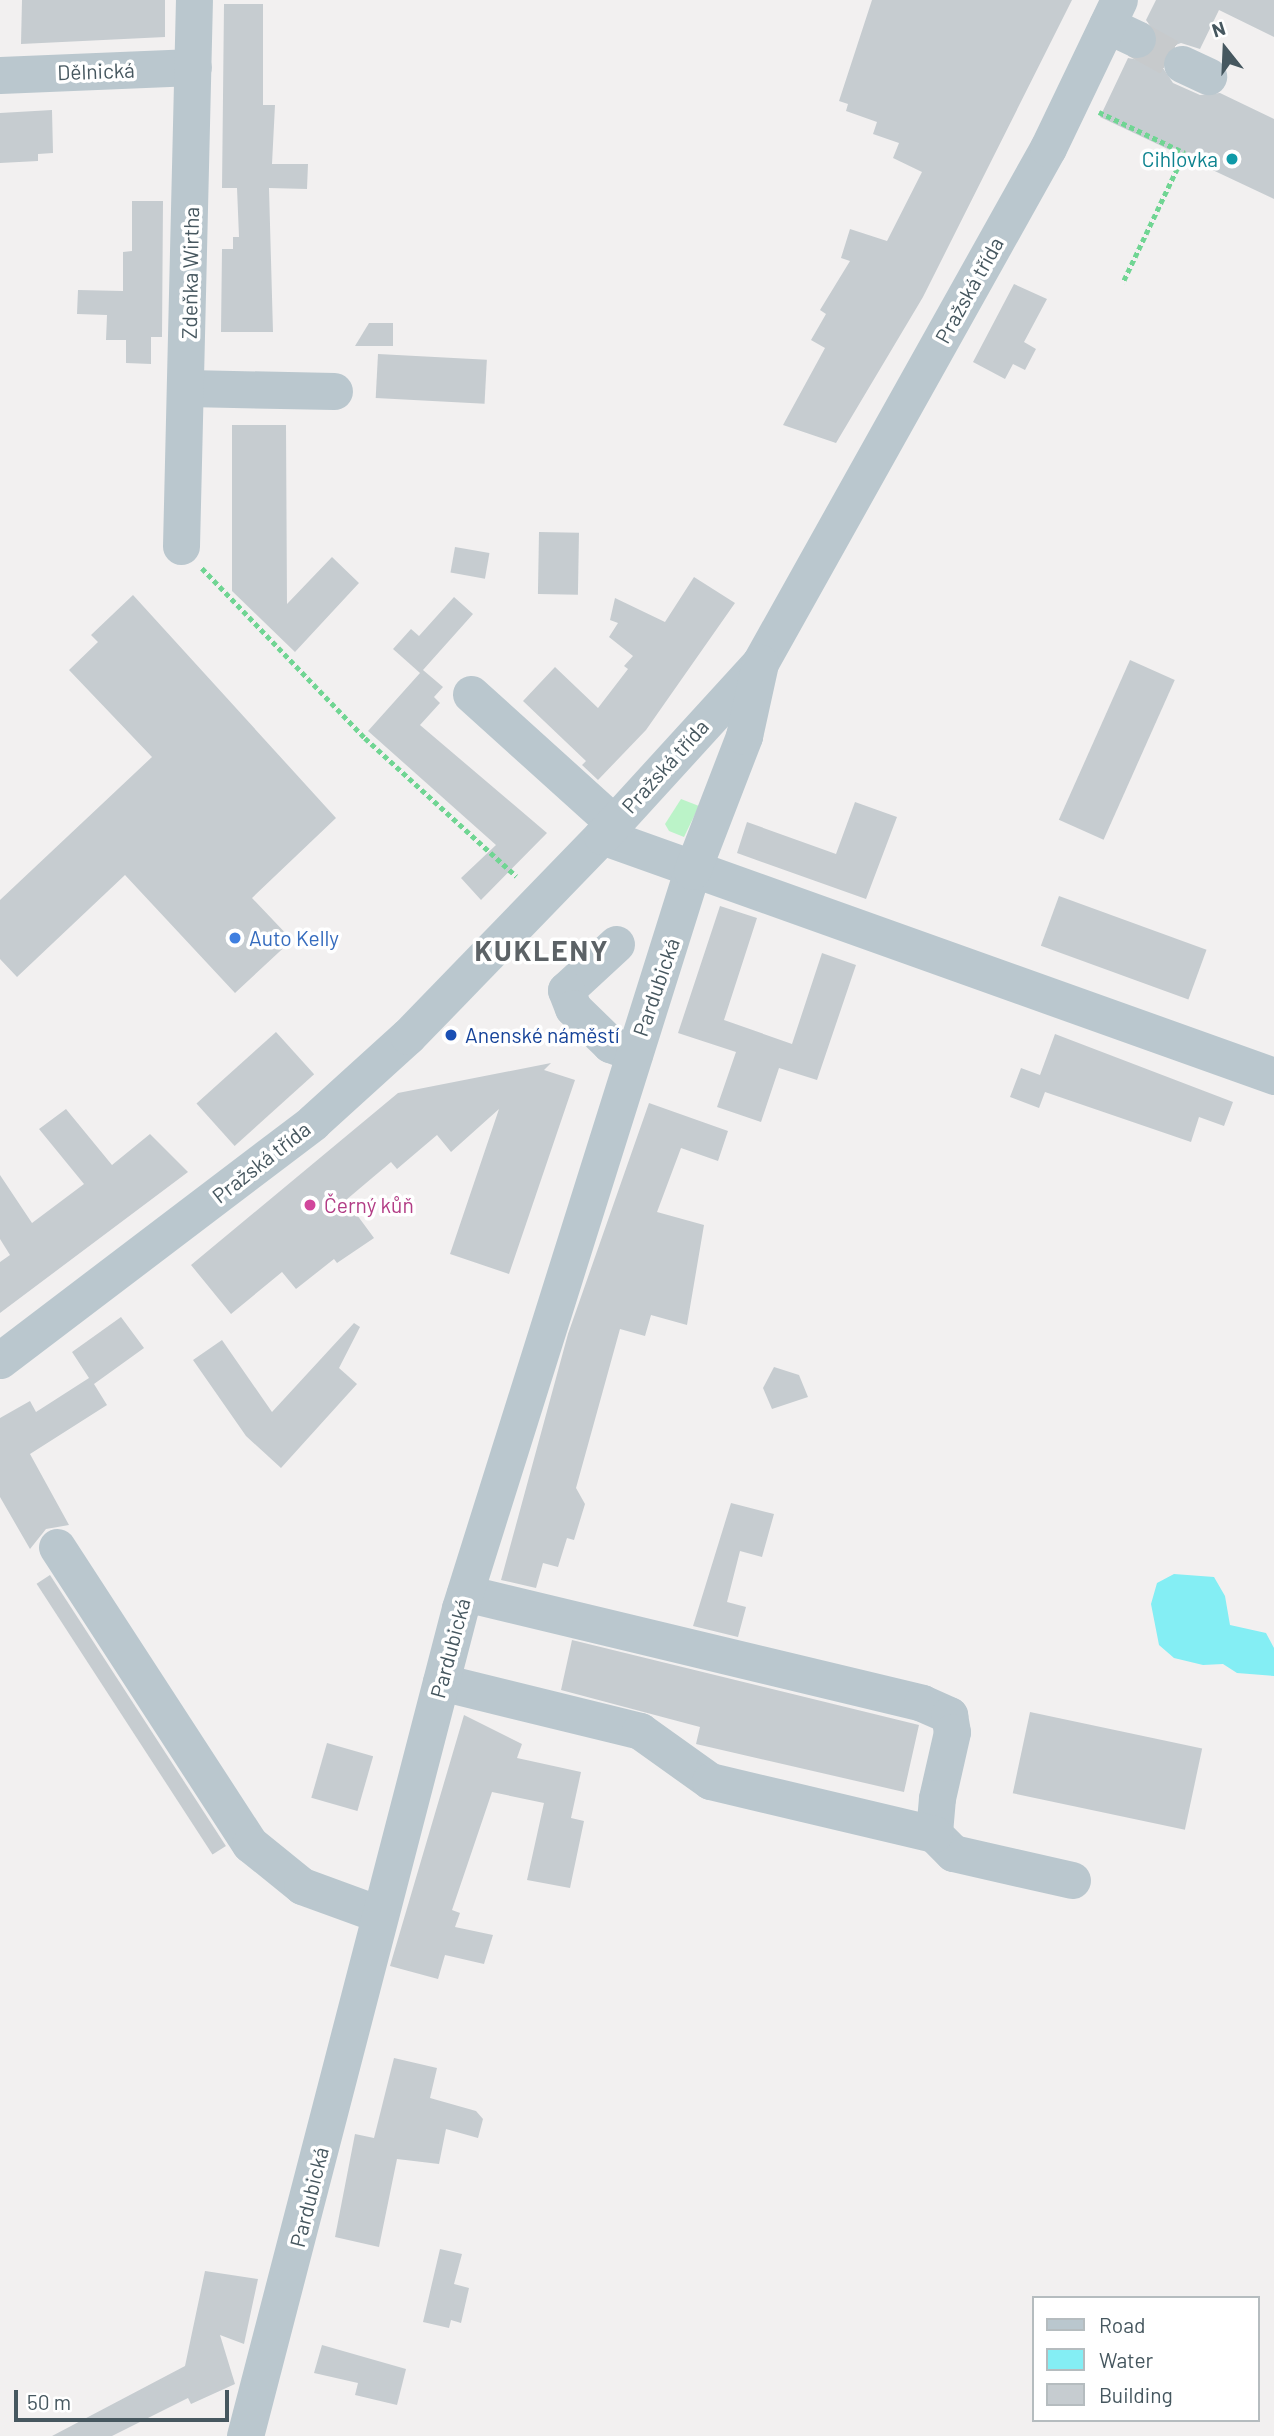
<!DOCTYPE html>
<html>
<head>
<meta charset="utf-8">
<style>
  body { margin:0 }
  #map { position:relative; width:1274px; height:2436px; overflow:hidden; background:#f2f0f0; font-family:Barlow,sans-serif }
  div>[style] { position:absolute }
  .green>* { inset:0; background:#bbf3c8 }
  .water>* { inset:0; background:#84eef4 }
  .building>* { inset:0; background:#c6ccd0; transform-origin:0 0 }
  .minor-tunnel>* { height:37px; margin-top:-18.5px; transform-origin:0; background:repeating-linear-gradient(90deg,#c7cacc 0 37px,transparent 0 55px) }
  .path>* { height:4.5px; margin-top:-2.25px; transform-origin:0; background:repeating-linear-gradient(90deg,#70d593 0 5px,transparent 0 8.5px) }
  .minor>* { height:37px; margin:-18.5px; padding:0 18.5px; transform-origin:18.5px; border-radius:18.5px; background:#bac7ce }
  .dots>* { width:19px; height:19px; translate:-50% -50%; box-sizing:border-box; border:4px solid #fff; border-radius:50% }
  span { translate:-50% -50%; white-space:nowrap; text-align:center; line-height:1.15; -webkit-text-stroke:7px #fff; paint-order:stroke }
  .street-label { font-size:21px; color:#46575f }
  .culture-label { font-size:21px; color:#0d838f }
  .right { translate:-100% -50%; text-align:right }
  .shop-label { font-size:21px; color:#366cbe }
  .left { translate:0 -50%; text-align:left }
  .transit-label { font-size:21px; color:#164399 }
  .hotel-label { font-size:21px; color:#b23c85 }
  .district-label { font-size:28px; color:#5c6266; font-weight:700; letter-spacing:2px }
  .legend { position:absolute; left:1032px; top:2296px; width:228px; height:126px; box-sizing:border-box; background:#fff; border:2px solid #b5bcbf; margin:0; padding:9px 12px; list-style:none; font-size:21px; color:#46575f }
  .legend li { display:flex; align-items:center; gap:14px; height:35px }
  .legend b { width:35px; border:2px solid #b5bcbf }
  .north { position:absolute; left:1190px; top:14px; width:70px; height:70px; -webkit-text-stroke:5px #fff; paint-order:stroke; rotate:342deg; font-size:19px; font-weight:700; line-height:28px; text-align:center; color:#46575f }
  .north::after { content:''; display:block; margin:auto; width:24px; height:32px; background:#46575f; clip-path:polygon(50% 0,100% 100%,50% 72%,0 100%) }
  .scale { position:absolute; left:14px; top:2390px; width:215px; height:32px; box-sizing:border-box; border:4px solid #46575f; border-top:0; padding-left:9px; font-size:21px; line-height:24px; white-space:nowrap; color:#46575f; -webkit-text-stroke:5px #fff; paint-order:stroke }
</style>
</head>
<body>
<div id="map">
  <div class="green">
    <div style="clip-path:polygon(681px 799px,699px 806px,684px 837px,669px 831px,665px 824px)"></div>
  </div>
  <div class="water">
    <div style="clip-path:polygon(1174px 1574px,1214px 1577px,1225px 1596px,1230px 1625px,1266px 1633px,1274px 1648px,1274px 1676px,1237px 1673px,1223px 1664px,1203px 1665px,1174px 1658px,1159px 1645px,1151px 1604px,1157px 1583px)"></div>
  </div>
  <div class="building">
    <div style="clip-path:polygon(22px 0,165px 0,165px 37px,21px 44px)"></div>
    <div style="clip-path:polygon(872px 0,1072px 0,923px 297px,836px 443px,783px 425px,825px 348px,811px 340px,826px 314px,820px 310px,850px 261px,841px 258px,850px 229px,887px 241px,922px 172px,893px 158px,899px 143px,873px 134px,877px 122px,846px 111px,848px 104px,839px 101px)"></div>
    <div style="clip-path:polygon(1156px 0,1274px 0,1274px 37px,1219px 10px,1200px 49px,1181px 43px,1170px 47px,1161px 65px,1173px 83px,1200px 95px,1220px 93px,1274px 119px,1274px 199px,1100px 117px,1128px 58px,1139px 60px,1156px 48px,1158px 37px,1146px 20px)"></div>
    <div style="clip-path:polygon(224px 4px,263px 4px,263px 105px,275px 105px,272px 164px,308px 164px,307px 189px,269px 188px,273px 332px,221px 332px,222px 249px,233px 249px,233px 237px,239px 237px,237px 188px,222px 188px)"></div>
    <div style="clip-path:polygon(52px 110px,53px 153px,38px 154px,38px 161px,0 163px,0 113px)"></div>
    <div style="clip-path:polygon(132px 201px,163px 201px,162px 337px,151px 337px,151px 364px,126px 363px,126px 340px,106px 340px,107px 315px,77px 314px,78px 290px,123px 291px,123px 252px,132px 251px)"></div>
    <div style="clip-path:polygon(1014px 284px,1047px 299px,1024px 342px,1036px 349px,1025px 370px,1013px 364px,1005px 379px,973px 362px)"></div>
    <div style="clip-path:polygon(369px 323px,393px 323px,393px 346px,355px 346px)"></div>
    <div style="left:378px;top:354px;width:109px;height:44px;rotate:3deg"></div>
    <div style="clip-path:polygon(232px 425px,286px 425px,287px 604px,332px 557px,359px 583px,295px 652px,232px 591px)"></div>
    <div style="left:539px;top:532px;width:40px;height:62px;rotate:1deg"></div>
    <div style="left:455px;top:547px;width:35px;height:26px;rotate:10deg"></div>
    <div style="clip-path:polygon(694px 577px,735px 603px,646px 730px,598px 780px,582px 765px,586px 761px,523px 701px,555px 667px,598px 708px,628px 669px,624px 666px,633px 656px,609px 637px,618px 623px,610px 620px,615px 598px,665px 622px)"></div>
    <div style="clip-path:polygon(133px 595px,336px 818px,252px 898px,292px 940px,235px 993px,125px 875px,17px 977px,0 959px,0 900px,152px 757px,69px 670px,98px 642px,91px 635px)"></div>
    <div style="clip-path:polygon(454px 597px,473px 614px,423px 670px,443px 687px,434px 697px,440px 703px,420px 725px,547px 833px,481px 900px,461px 878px,496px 845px,368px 731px,420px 673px,393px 649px,411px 629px,419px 636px)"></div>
    <div style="left:1130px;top:660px;width:49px;height:175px;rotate:24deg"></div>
    <div style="clip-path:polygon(855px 802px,897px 817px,866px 899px,737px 853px,747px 822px,836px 854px)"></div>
    <div style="left:1059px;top:896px;width:157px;height:53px;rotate:20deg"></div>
    <div style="clip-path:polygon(720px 906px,757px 918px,724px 1020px,792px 1044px,822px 953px,856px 965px,817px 1080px,779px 1068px,761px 1122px,717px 1107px,736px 1052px,678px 1033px)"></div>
    <div style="left:276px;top:1032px;width:57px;height:107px;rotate:48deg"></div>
    <div style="clip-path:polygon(1055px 1034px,1233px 1102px,1224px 1126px,1199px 1117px,1191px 1142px,1045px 1092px,1039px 1108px,1010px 1097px,1021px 1068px,1040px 1075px)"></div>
    <div style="clip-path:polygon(551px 1063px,544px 1070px,575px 1080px,509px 1274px,450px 1254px,499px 1109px,451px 1152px,437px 1135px,397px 1169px,391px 1162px,346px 1200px,374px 1238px,337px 1263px,334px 1259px,296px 1289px,282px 1272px,231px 1314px,191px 1265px,398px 1093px)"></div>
    <div style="clip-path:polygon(649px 1103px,728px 1131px,718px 1161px,681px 1148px,657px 1212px,704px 1225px,687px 1325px,651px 1315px,645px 1336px,620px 1329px,576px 1488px,585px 1504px,574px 1540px,567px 1538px,558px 1567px,543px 1563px,536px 1588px,501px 1580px,568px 1334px)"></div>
    <div style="clip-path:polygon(66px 1109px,112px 1165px,150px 1134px,188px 1172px,0 1313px,0 1262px,10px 1255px,0 1239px,0 1175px,32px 1223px,84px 1184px,39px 1129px)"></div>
    <div style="clip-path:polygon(121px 1317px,144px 1348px,94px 1384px,107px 1405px,30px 1454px,69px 1525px,46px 1529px,30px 1549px,0 1497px,0 1418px,30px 1401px,36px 1412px,89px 1378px,72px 1352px)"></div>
    <div style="clip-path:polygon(354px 1323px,360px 1327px,339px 1368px,357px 1384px,281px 1468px,246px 1436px,193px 1360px,222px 1340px,272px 1412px)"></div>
    <div style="clip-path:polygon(774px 1367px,799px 1375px,808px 1397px,772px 1409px,763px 1388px)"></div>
    <div style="clip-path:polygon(731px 1503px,774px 1514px,762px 1557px,740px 1551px,727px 1602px,746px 1607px,738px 1637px,693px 1626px)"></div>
    <div style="left:50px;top:1575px;width:323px;height:16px;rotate:57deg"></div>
    <div style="clip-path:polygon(572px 1640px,919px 1725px,904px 1792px,696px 1744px,700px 1727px,561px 1690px)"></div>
    <div style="left:1030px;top:1712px;width:176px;height:83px;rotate:12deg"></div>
    <div style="clip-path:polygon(464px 1715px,522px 1744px,517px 1758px,581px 1772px,571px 1818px,584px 1821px,570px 1888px,527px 1880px,544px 1803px,492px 1792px,452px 1910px,460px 1913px,455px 1927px,493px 1935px,484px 1964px,445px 1955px,438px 1979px,390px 1966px)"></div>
    <div style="left:327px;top:1743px;width:48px;height:57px;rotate:16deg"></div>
    <div style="clip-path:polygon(394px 2058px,437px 2068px,430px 2098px,476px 2111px,483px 2119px,478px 2138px,446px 2129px,439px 2164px,397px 2159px,379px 2247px,335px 2237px,355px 2134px,374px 2138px)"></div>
    <div style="clip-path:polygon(440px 2249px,462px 2254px,454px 2284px,469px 2288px,461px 2323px,451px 2320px,449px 2328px,423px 2322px)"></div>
    <div style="clip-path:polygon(205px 2271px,258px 2279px,244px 2344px,220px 2335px,235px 2384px,191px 2404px,188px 2398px,112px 2436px,52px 2436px,185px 2366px)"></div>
    <div style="clip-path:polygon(322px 2345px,406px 2369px,397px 2405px,355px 2395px,358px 2383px,314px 2373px)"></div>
  </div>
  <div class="minor-tunnel">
    <div style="left:1137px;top:39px;width:51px;rotate:29.1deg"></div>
  </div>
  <div class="path">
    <div style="left:1099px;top:112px;width:95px;rotate:25.5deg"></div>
    <div style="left:1185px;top:153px;width:144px;rotate:115.5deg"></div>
    <div style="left:202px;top:568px;width:236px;rotate:46.2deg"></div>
    <div style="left:365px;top:738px;width:205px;rotate:42.4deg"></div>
  </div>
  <div class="minor">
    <div style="left:1107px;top:25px;width:33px;rotate:25deg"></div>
    <div style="left:1182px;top:64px;width:29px;rotate:25deg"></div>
    <div style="left:0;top:75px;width:193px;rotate:-2.4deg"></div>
    <div style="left:188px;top:388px;width:146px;rotate:1.2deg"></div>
    <div style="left:181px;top:546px;width:546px;rotate:-88.64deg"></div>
    <div style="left:471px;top:694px;width:193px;rotate:42.1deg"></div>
    <div style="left:602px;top:836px;width:714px;rotate:19.65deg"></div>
    <div style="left:616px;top:944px;width:68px;rotate:137.4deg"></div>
    <div style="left:566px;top:990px;width:19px;rotate:69deg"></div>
    <div style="left:573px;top:1008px;width:52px;rotate:44.2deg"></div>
    <div style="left:610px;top:1044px;width:26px;rotate:21deg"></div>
    <div style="left:0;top:1360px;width:393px;rotate:-37.2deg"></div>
    <div style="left:313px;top:1122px;width:128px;rotate:-42.2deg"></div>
    <div style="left:408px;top:1036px;width:279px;rotate:-45.9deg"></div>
    <div style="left:602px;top:836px;width:234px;rotate:-47.6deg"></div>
    <div style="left:760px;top:663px;width:590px;rotate:-60.79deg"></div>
    <div style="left:1048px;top:148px;width:164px;rotate:-64.4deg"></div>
    <div style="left:57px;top:1547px;width:354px;rotate:57deg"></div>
    <div style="left:250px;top:1844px;width:67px;rotate:38.9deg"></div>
    <div style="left:302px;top:1886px;width:82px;rotate:20deg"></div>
    <div style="left:465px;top:1593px;width:470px;rotate:13.5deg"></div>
    <div style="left:922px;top:1703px;width:30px;rotate:24deg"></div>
    <div style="left:949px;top:1715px;width:17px;rotate:80deg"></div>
    <div style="left:952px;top:1732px;width:68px;rotate:102.8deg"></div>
    <div style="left:937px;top:1798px;width:36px;rotate:95deg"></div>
    <div style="left:934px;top:1834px;width:27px;rotate:45deg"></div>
    <div style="left:953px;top:1853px;width:122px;rotate:12.8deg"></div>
    <div style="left:441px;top:1682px;width:205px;rotate:13.8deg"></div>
    <div style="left:640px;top:1731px;width:86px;rotate:35.5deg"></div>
    <div style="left:710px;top:1781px;width:230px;rotate:13.3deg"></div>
    <div style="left:245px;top:2436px;width:855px;rotate:-75.44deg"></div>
    <div style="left:460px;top:1608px;width:773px;rotate:-72.53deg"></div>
    <div style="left:692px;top:871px;width:145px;rotate:-68.9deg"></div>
    <div style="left:744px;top:736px;width:75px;rotate:-77.6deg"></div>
  </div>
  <div class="dots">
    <div style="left:1232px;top:159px;background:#0f9aa8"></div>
    <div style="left:235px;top:938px;background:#3f7fe0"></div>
    <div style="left:451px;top:1035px;background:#1a4fb4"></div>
    <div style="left:310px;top:1205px;background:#d1479c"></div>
  </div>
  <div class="street-label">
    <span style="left:96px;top:71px;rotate:-2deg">Dělnická</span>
    <span style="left:190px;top:273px;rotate:-89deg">Zdeňka Wirtha</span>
    <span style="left:969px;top:290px;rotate:-61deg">Pražská třída</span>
    <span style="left:665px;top:766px;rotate:-48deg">Pražská třída</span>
    <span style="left:656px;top:987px;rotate:-71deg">Pardubická</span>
    <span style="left:261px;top:1162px;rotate:-38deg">Pražská třída</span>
    <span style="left:450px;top:1648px;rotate:-75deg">Pardubická</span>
    <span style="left:309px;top:2197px;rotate:-76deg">Pardubická</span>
  </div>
  <div class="culture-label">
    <span class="right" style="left:1218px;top:159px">Cihlovka</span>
  </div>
  <div class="shop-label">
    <span class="left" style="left:249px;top:938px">Auto Kelly</span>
  </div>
  <div class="transit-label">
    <span class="left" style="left:465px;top:1035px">Anenské náměstí</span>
  </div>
  <div class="hotel-label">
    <span class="left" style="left:324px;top:1205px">Černý kůň</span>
  </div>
  <div class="district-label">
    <span style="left:542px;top:950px">KUKLENY</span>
  </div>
  <ul class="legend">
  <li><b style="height:9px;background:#bac7ce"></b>Road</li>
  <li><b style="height:19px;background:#84eef4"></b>Water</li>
  <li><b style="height:19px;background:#c6ccd0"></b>Building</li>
  </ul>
  <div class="north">N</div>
  <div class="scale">50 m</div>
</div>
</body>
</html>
